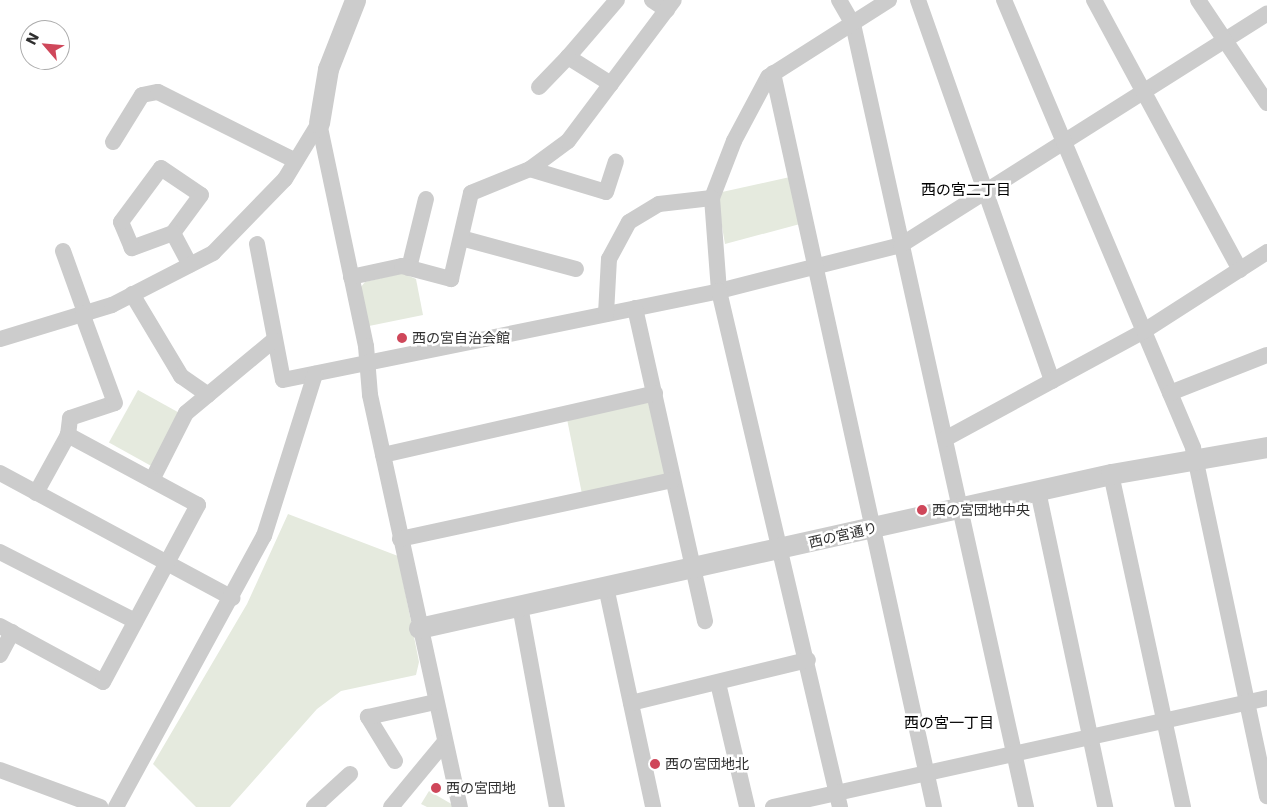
<!DOCTYPE html>
<html>
<head>
<meta charset="utf-8">
<style>
  body { margin:0 }
  #map { position:relative; width:1267px; height:807px; overflow:hidden; background:#fff; font-family:"DejaVu Sans","Noto Sans JP",sans-serif }
  div>[style] { position:absolute }
  .green>* { inset:0; background:#e5eade; transform-origin:0 0 }
  .minor>* { height:16px; margin:-8px; padding:0 8px; transform-origin:8px; border-radius:8px; background:#ccc }
  .tertiary>* { height:21px; margin:-10.5px; padding:0 10.5px; transform-origin:10.5px; border-radius:10.5px; background:#ccc }
  .dots>* { width:14px; height:14px; translate:-50% -50%; box-sizing:border-box; border:2px solid #fff; border-radius:50% }
  span { translate:-50% -50%; white-space:nowrap; text-align:center; line-height:1.15; -webkit-text-stroke:5px #fff; paint-order:stroke }
  .poi-label { font-size:14px; color:#2f2f2f }
  .left { translate:0 -50%; text-align:left }
  .street-label { font-size:14px; color:#2f2f2f }
  .neighbourhood-label { font-size:15px; color:#000 }
  .north { position:absolute; left:20px; top:20px; width:50px; height:50px; box-sizing:border-box; background:#fff; border:1px solid #acacac; border-radius:50%; rotate:297deg; font-size:14px; font-weight:700; line-height:20px; text-align:center; color:#2f2f2f }
  .north::after { content:''; display:block; margin:auto; width:18px; height:22px; background:#cf475a; clip-path:polygon(50% 0,100% 100%,50% 72%,0 100%) }
</style>
</head>
<body>
<div id="map">
  <div class="green">
    <div style="clip-path:polygon(790px 177px,800px 224px,725px 244px,718px 203px,722px 192px)"></div>
    <div style="clip-path:polygon(402px 273px,416px 279px,423px 315px,369px 326px,360px 288px,365px 282px)"></div>
    <div style="left:138px;top:390px;width:49px;height:60px;rotate:29deg"></div>
    <div style="clip-path:polygon(644px 400px,654px 405px,666px 472px,663px 477px,582px 494px,567px 419px)"></div>
    <div style="clip-path:polygon(288px 514px,398px 556px,419px 662px,416px 675px,341px 691px,317px 709px,230px 807px,196px 807px,153px 764px,247px 604px)"></div>
    <div style="clip-path:polygon(429px 791px,455px 806px,456px 807px,427px 807px,421px 804px)"></div>
  </div>
  <div class="minor">
    <div style="left:652px;top:0;width:18px;rotate:34deg"></div>
    <div style="left:839px;top:0;width:28px;rotate:60deg"></div>
    <div style="left:853px;top:24px;width:802px;rotate:77.54deg"></div>
    <div style="left:889px;top:0;width:143px;rotate:147.5deg"></div>
    <div style="left:768px;top:77px;width:72px;rotate:118deg"></div>
    <div style="left:734px;top:141px;width:61px;rotate:111.1deg"></div>
    <div style="left:712px;top:198px;width:93px;rotate:85.7deg"></div>
    <div style="left:719px;top:291px;width:188px;rotate:-14.2deg"></div>
    <div style="left:901px;top:245px;width:433px;rotate:-32.3deg"></div>
    <div style="left:918px;top:0;width:404px;rotate:70.6deg"></div>
    <div style="left:1004px;top:0;width:486px;rotate:67.1deg"></div>
    <div style="left:1193px;top:448px;width:356px;rotate:78deg"></div>
    <div style="left:1094px;top:0;width:307px;rotate:61.6deg"></div>
    <div style="left:1198px;top:0;width:124px;rotate:56.2deg"></div>
    <div style="left:773px;top:73px;width:751px;rotate:77.63deg"></div>
    <div style="left:611px;top:84px;width:51px;rotate:-147.9deg"></div>
    <div style="left:568px;top:57px;width:75px;rotate:-49.3deg"></div>
    <div style="left:539px;top:87px;width:42px;rotate:-46deg"></div>
    <div style="left:319px;top:123px;width:228px;rotate:78.1deg"></div>
    <div style="left:366px;top:346px;width:49px;rotate:85.3deg"></div>
    <div style="left:370px;top:395px;width:422px;rotate:77.7deg"></div>
    <div style="left:113px;top:142px;width:55px;rotate:-58.3deg"></div>
    <div style="left:142px;top:95px;width:16px;rotate:-11deg"></div>
    <div style="left:158px;top:92px;width:154px;rotate:26.6deg"></div>
    <div style="left:161px;top:168px;width:48px;rotate:34deg"></div>
    <div style="left:201px;top:195px;width:47px;rotate:126.4deg"></div>
    <div style="left:173px;top:233px;width:44px;rotate:159.9deg"></div>
    <div style="left:132px;top:248px;width:28px;rotate:-113deg"></div>
    <div style="left:121px;top:222px;width:67px;rotate:-53.5deg"></div>
    <div style="left:530px;top:169px;width:79px;rotate:16.8deg"></div>
    <div style="left:606px;top:192px;width:32px;rotate:-72deg"></div>
    <div style="left:173px;top:233px;width:36px;rotate:62deg"></div>
    <div style="left:461px;top:238px;width:119px;rotate:15.1deg"></div>
    <div style="left:257px;top:244px;width:138px;rotate:79.2deg"></div>
    <div style="left:283px;top:380px;width:445px;rotate:-11.5deg"></div>
    <div style="left:719px;top:291px;width:530px;rotate:76.8deg"></div>
    <div style="left:63px;top:251px;width:68px;rotate:70.2deg"></div>
    <div style="left:409px;top:268px;width:71px;rotate:-76.2deg"></div>
    <div style="left:351px;top:277px;width:52px;rotate:-12.2deg"></div>
    <div style="left:402px;top:266px;width:51px;rotate:14.9deg"></div>
    <div style="left:451px;top:279px;width:88px;rotate:-76.9deg"></div>
    <div style="left:471px;top:193px;width:64px;rotate:-22.1deg"></div>
    <div style="left:530px;top:169px;width:47px;rotate:-36.4deg"></div>
    <div style="left:568px;top:141px;width:176px;rotate:-53.1deg"></div>
    <div style="left:132px;top:294px;width:96px;rotate:59.1deg"></div>
    <div style="left:181px;top:376px;width:33px;rotate:35deg"></div>
    <div style="left:635px;top:308px;width:321px;rotate:77.4deg"></div>
    <div style="left:606px;top:314px;width:55px;rotate:-86.9deg"></div>
    <div style="left:609px;top:259px;width:42px;rotate:-61.6deg"></div>
    <div style="left:629px;top:222px;width:35px;rotate:-31deg"></div>
    <div style="left:659px;top:204px;width:53px;rotate:-6.5deg"></div>
    <div style="left:0;top:339px;width:117px;rotate:-16.9deg"></div>
    <div style="left:112px;top:305px;width:114px;rotate:-27.2deg"></div>
    <div style="left:213px;top:253px;width:103px;rotate:-45.8deg"></div>
    <div style="left:285px;top:179px;width:66px;rotate:-58.7deg"></div>
    <div style="left:1170px;top:393px;width:104px;rotate:-21.4deg"></div>
    <div style="left:945px;top:439px;width:226px;rotate:-28.5deg"></div>
    <div style="left:1144px;top:331px;width:146px;rotate:-32.7deg"></div>
    <div style="left:383px;top:455px;width:279px;rotate:-12.8deg"></div>
    <div style="left:0;top:473px;width:264px;rotate:28.3deg"></div>
    <div style="left:1111px;top:474px;width:341px;rotate:77.8deg"></div>
    <div style="left:152px;top:480px;width:75px;rotate:-63.1deg"></div>
    <div style="left:186px;top:413px;width:114px;rotate:-39.7deg"></div>
    <div style="left:1038px;top:491px;width:323px;rotate:78deg"></div>
    <div style="left:36px;top:493px;width:66px;rotate:-61.1deg"></div>
    <div style="left:68px;top:435px;width:17px;rotate:-83deg"></div>
    <div style="left:70px;top:418px;width:47px;rotate:-18.4deg"></div>
    <div style="left:115px;top:403px;width:93px;rotate:-110.2deg"></div>
    <div style="left:400px;top:539px;width:279px;rotate:-12.2deg"></div>
    <div style="left:0;top:552px;width:152px;rotate:27.1deg"></div>
    <div style="left:606px;top:587px;width:225px;rotate:77.9deg"></div>
    <div style="left:520px;top:606px;width:204px;rotate:79.6deg"></div>
    <div style="left:0;top:626px;width:117px;rotate:28.5deg"></div>
    <div style="left:103px;top:682px;width:201px;rotate:-61.8deg"></div>
    <div style="left:198px;top:505px;width:148px;rotate:-151.7deg"></div>
    <div style="left:0;top:655px;width:26px;rotate:-62deg"></div>
    <div style="left:718px;top:683px;width:127px;rotate:76.8deg"></div>
    <div style="left:631px;top:703px;width:182px;rotate:-13.7deg"></div>
    <div style="left:395px;top:761px;width:52px;rotate:-121.5deg"></div>
    <div style="left:368px;top:717px;width:69px;rotate:-12.6deg"></div>
    <div style="left:0;top:770px;width:107px;rotate:20.3deg"></div>
    <div style="left:116px;top:807px;width:309px;rotate:-61.4deg"></div>
    <div style="left:264px;top:536px;width:170px;rotate:-72.5deg"></div>
    <div style="left:314px;top:807px;width:49px;rotate:-42.5deg"></div>
    <div style="left:391px;top:807px;width:83px;rotate:-50.4deg"></div>
    <div style="left:773px;top:807px;width:506px;rotate:-12.44deg"></div>
  </div>
  <div class="tertiary">
    <div style="left:319px;top:123px;width:55px;rotate:-80.5deg"></div>
    <div style="left:328px;top:69px;width:74px;rotate:-68.6deg"></div>
    <div style="left:419px;top:628px;width:709px;rotate:-12.55deg"></div>
    <div style="left:1111px;top:474px;width:158px;rotate:-9.8deg"></div>
  </div>
  <div class="dots">
    <div style="left:402px;top:338px;background:#cf475a"></div>
    <div style="left:922px;top:510px;background:#cf475a"></div>
    <div style="left:655px;top:764px;background:#cf475a"></div>
    <div style="left:436px;top:788px;background:#cf475a"></div>
  </div>
  <div class="poi-label">
    <span class="left" style="left:412px;top:338px">西の宮自治会館</span>
    <span class="left" style="left:932px;top:510px">西の宮団地中央</span>
    <span class="left" style="left:665px;top:764px">西の宮団地北</span>
    <span class="left" style="left:446px;top:788px">西の宮団地</span>
  </div>
  <div class="street-label">
    <span style="left:843px;top:535px;rotate:-13deg">西の宮通り</span>
  </div>
  <div class="neighbourhood-label">
    <span style="left:966px;top:191px">西の宮二丁目</span>
    <span style="left:949px;top:724px">西の宮一丁目</span>
  </div>
  <div class="north">N</div>
</div>
</body>
</html>
